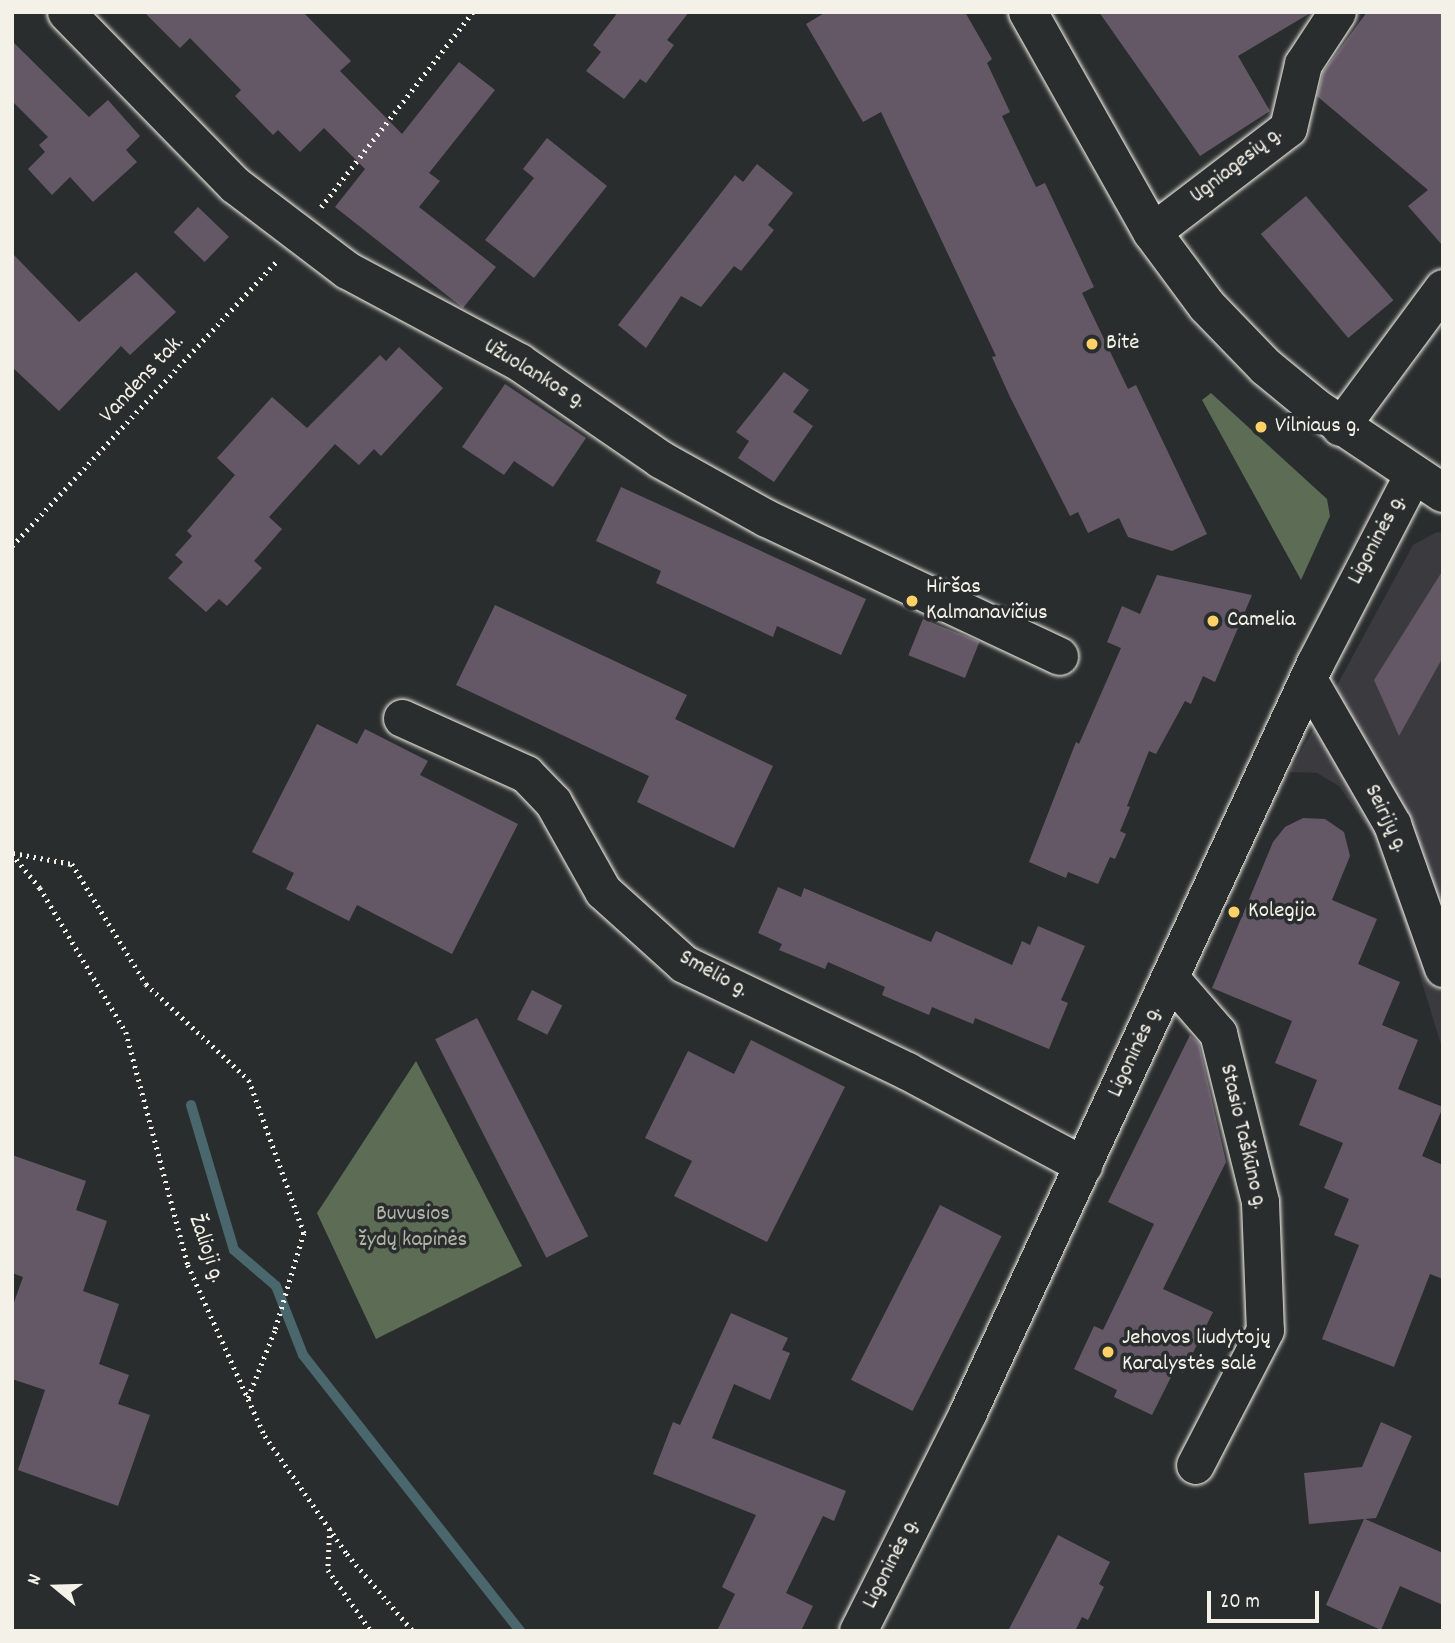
<!DOCTYPE html>
<html>
<head>
<meta charset="utf-8">
<style>
  body { margin:0 }
  #map { position:relative; width:1455px; height:1643px; overflow:hidden; background:#2a2d2e; font-family:Dekko,sans-serif }
  div>[style] { position:absolute }
  .built>* { inset:0; background:#3b3a3f }
  .green>* { inset:0; background:#5d6c54 }
  .stream>* { height:10px; margin:-5px; padding:0 5px; transform-origin:5px; border-radius:5px; background:#49676c }
  .building>* { inset:0; background:#645866; transform-origin:0 0 }
  .path>* { height:4.5px; margin-top:-2.25px; transform-origin:0; background:repeating-linear-gradient(90deg,#f4f1e8 0 2px,transparent 0 7px) }
  .roads { filter:drop-shadow(0 0 2px #f4f1e8) drop-shadow(0 0 2px #f4f1e8) }
  .street>* { height:37px; margin:-18.5px; padding:0 18.5px; transform-origin:18.5px; border-radius:18.5px; background:#2a2d2e }
  .primary>* { height:38px; margin:-19px; padding:0 19px; transform-origin:19px; border-radius:19px; background:#2a2d2e }
  .dots>* { width:19px; height:19px; translate:-50% -50%; box-sizing:border-box; border:4px solid #2a2d2e; border-radius:50% }
  span { translate:-50% -50%; white-space:nowrap; text-align:center; line-height:1.15; -webkit-text-stroke:7px #2a2d2e; paint-order:stroke }
  .street-label { font-size:23px; color:#f4f1e8 }
  .poi-label { font-size:23px; color:#f4f1e8 }
  .left { translate:0 -50%; text-align:left }
  .park-label { font-size:23px; color:#b0b5a5 }
  .frame { position:absolute; inset:0; border:14px solid #f4f1e8; pointer-events:none }
  .north { position:absolute; left:21px; top:1552px; width:70px; height:70px; -webkit-text-stroke:5px #2a2d2e; paint-order:stroke; rotate:289deg; font-size:19px; font-weight:700; line-height:28px; text-align:center; color:#f4f1e8 }
  .north::after { content:''; display:block; margin:auto; width:24px; height:32px; background:#f4f1e8; clip-path:polygon(50% 0,100% 100%,50% 72%,0 100%) }
  .scale { position:absolute; left:1207px; top:1591px; width:112px; height:32px; box-sizing:border-box; border:4px solid #f4f1e8; border-top:0; padding-left:9px; font-size:21px; line-height:24px; white-space:nowrap; color:#f4f1e8; -webkit-text-stroke:5px #2a2d2e; paint-order:stroke }
</style>
</head>
<body>
<div id="map">
  <div class="built">
    <div style="clip-path:polygon(1437px 532px,1443px 533px,1443px 1051px,1380px 845px,1339px 786px,1317px 773px,1290px 772px,1413px 545px)"></div>
  </div>
  <div class="green">
    <div style="clip-path:polygon(1211px 393px,1327px 499px,1330px 516px,1301px 580px,1202px 400px)"></div>
    <div style="clip-path:polygon(416px 1061px,522px 1266px,376px 1339px,317px 1213px)"></div>
  </div>
  <div class="stream">
    <div style="left:191px;top:1105px;width:151px;rotate:73.5deg"></div>
    <div style="left:234px;top:1250px;width:55px;rotate:40.6deg"></div>
    <div style="left:276px;top:1286px;width:74px;rotate:68.6deg"></div>
    <div style="left:303px;top:1355px;width:351px;rotate:51.8deg"></div>
  </div>
  <div class="building">
    <div style="clip-path:polygon(144px 12px,303px 12px,351px 61px,340px 71px,402px 134px,459px 62px,495px 90px,429px 173px,440px 181px,419px 207px,496px 267px,463px 308px,335px 207px,365px 169px,324px 128px,300px 152px,278px 130px,273px 135px,235px 96px,241px 90px,190px 38px,180px 48px)"></div>
    <div style="clip-path:polygon(618px 12px,689px 12px,667px 40px,674px 45px,646px 83px,640px 79px,624px 99px,586px 71px,601px 52px,593px 45px)"></div>
    <div style="clip-path:polygon(826px 12px,965px 12px,992px 59px,987px 63px,1010px 112px,1002px 116px,1036px 187px,1045px 183px,1094px 287px,1082px 293px,1128px 389px,1136px 385px,1207px 534px,1172px 551px,1128px 537px,1119px 518px,1088px 533px,1078px 512px,1070px 516px,1010px 397px,992px 357px,996px 356px,881px 112px,863px 122px,806px 24px)"></div>
    <div style="clip-path:polygon(1099px 12px,1312px 12px,1238px 56px,1270px 111px,1200px 156px)"></div>
    <div style="clip-path:polygon(1367px 12px,1443px 12px,1443px 246px,1408px 206px,1428px 190px,1317px 96px,1323px 72px)"></div>
    <div style="clip-path:polygon(12px 41px,89px 117px,108px 100px,140px 136px,126px 150px,137px 162px,93px 202px,70px 177px,52px 195px,28px 169px,45px 152px,39px 145px,48px 137px,12px 101px)"></div>
    <div style="clip-path:polygon(547px 138px,607px 186px,534px 278px,485px 240px,534px 178px,523px 169px)"></div>
    <div style="clip-path:polygon(757px 164px,793px 193px,768px 225px,774px 230px,741px 271px,734px 266px,701px 307px,681px 296px,646px 348px,618px 325px,735px 175px,743px 182px)"></div>
    <div style="left:1306px;top:196px;width:136px;height:59px;rotate:50deg"></div>
    <div style="left:198px;top:207px;width:43px;height:35px;rotate:44deg"></div>
    <div style="clip-path:polygon(12px 253px,79px 322px,136px 272px,176px 312px,130px 355px,121px 346px,59px 411px,12px 367px)"></div>
    <div style="clip-path:polygon(399px 347px,443px 388px,381px 456px,374px 449px,359px 465px,335px 444px,269px 517px,282px 529px,254px 561px,262px 568px,227px 606px,219px 599px,206px 612px,168px 578px,183px 562px,175px 555px,192px 536px,187px 531px,235px 475px,217px 458px,272px 397px,307px 428px,380px 355px,386px 361px)"></div>
    <div style="clip-path:polygon(784px 372px,809px 390px,793px 412px,813px 426px,774px 482px,738px 458px,749px 441px,736px 432px)"></div>
    <div style="clip-path:polygon(505px 384px,586px 438px,553px 487px,514px 461px,504px 475px,462px 447px)"></div>
    <div style="clip-path:polygon(621px 487px,866px 599px,841px 655px,777px 626px,773px 637px,656px 583px,661px 571px,596px 541px)"></div>
    <div style="clip-path:polygon(1443px 570px,1443px 657px,1399px 736px,1374px 680px)"></div>
    <div style="clip-path:polygon(1157px 575px,1252px 595px,1215px 682px,1203px 676px,1191px 704px,1185px 701px,1156px 754px,1149px 751px,1127px 806px,1130px 807px,1120px 831px,1126px 834px,1115px 859px,1110px 857px,1098px 884px,1068px 872px,1066px 878px,1029px 862px,1076px 742px,1079px 744px,1121px 648px,1107px 642px,1122px 606px,1140px 614px)"></div>
    <div style="clip-path:polygon(495px 605px,687px 695px,675px 719px,773px 766px,734px 848px,637px 802px,649px 776px,456px 685px)"></div>
    <div style="left:923px;top:619px;width:61px;height:39px;rotate:22deg"></div>
    <div style="clip-path:polygon(317px 724px,357px 744px,365px 729px,428px 761px,420px 775px,518px 824px,452px 954px,357px 905px,349px 921px,286px 889px,294px 873px,252px 852px)"></div>
    <div style="clip-path:polygon(1303px 818px,1325px 819px,1344px 832px,1350px 856px,1332px 900px,1377px 919px,1358px 964px,1400px 982px,1382px 1025px,1418px 1040px,1398px 1089px,1443px 1107px,1422px 1156px,1443px 1165px,1443px 1279px,1430px 1274px,1394px 1367px,1322px 1339px,1359px 1245px,1334px 1235px,1349px 1199px,1324px 1188px,1343px 1143px,1299px 1125px,1317px 1080px,1275px 1063px,1292px 1021px,1212px 988px,1273px 842px,1285px 827px)"></div>
    <div style="clip-path:polygon(778px 887px,801px 897px,804px 888px,931px 942px,936px 931px,1012px 965px,1022px 941px,1030px 945px,1038px 926px,1085px 946px,1061px 1000px,1068px 1003px,1049px 1049px,975px 1018px,973px 1024px,932px 1007px,929px 1015px,882px 995px,885px 987px,828px 962px,825px 969px,779px 950px,782px 944px,758px 933px)"></div>
    <div style="left:532px;top:990px;width:34px;height:33px;rotate:27deg"></div>
    <div style="left:477px;top:1018px;width:245px;height:47px;rotate:63deg"></div>
    <div style="clip-path:polygon(1190px 1035px,1199px 1043px,1226px 1162px,1163px 1289px,1213px 1312px,1183px 1373px,1175px 1369px,1152px 1415px,1114px 1397px,1117px 1390px,1074px 1369px,1094px 1326px,1103px 1330px,1154px 1224px,1108px 1202px)"></div>
    <div style="clip-path:polygon(751px 1040px,845px 1087px,767px 1242px,674px 1196px,692px 1161px,645px 1138px,688px 1051px,734px 1074px)"></div>
    <div style="clip-path:polygon(12px 1155px,86px 1181px,76px 1210px,107px 1221px,83px 1291px,119px 1304px,99px 1364px,129px 1375px,118px 1404px,150px 1415px,118px 1506px,18px 1470px,45px 1390px,12px 1379px,12px 1308px,23px 1277px,12px 1273px)"></div>
    <div style="left:940px;top:1205px;width:69px;height:196px;rotate:27deg"></div>
    <div style="clip-path:polygon(731px 1313px,788px 1338px,782px 1350px,790px 1353px,770px 1400px,734px 1384px,712px 1438px,846px 1491px,834px 1521px,823px 1516px,786px 1593px,813px 1606px,801px 1631px,717px 1631px,735px 1594px,722px 1587px,756px 1515px,653px 1474px,673px 1422px,680px 1425px)"></div>
    <div style="clip-path:polygon(1381px 1422px,1412px 1436px,1376px 1518px,1365px 1519px,1443px 1553px,1443px 1605px,1400px 1586px,1381px 1630px,1326px 1605px,1364px 1519px,1309px 1524px,1304px 1473px,1362px 1467px)"></div>
    <div style="clip-path:polygon(1058px 1535px,1110px 1562px,1099px 1584px,1104px 1587px,1088px 1620px,1082px 1617px,1075px 1631px,1008px 1631px)"></div>
  </div>
  <div class="path">
    <div style="left:321px;top:207px;width:247px;rotate:-52.1deg"></div>
    <div style="left:12px;top:546px;width:388px;rotate:-47.1deg"></div>
    <div style="left:13px;top:853px;width:60px;rotate:10.6deg"></div>
    <div style="left:72px;top:864px;width:141px;rotate:58.3deg"></div>
    <div style="left:146px;top:984px;width:141px;rotate:43deg"></div>
    <div style="left:249px;top:1080px;width:163px;rotate:70.2deg"></div>
    <div style="left:304px;top:1233px;width:102px;rotate:106.5deg"></div>
    <div style="left:275px;top:1331px;width:73px;rotate:111.7deg"></div>
    <div style="left:12px;top:854px;width:44px;rotate:50.5deg"></div>
    <div style="left:40px;top:888px;width:168px;rotate:59.2deg"></div>
    <div style="left:126px;top:1032px;width:241px;rotate:75.1deg"></div>
    <div style="left:188px;top:1265px;width:188px;rotate:65.8deg"></div>
    <div style="left:265px;top:1436px;width:144px;rotate:55.2deg"></div>
    <div style="left:347px;top:1554px;width:101px;rotate:49.4deg"></div>
    <div style="left:330px;top:1529px;width:41px;rotate:92.8deg"></div>
    <div style="left:328px;top:1570px;width:75px;rotate:54.8deg"></div>
  </div>
  <div class="roads">
    <div class="street">
      <div style="left:66px;top:12px;width:242px;rotate:45.7deg"></div>
      <div style="left:235px;top:185px;width:141px;rotate:37.2deg"></div>
      <div style="left:347px;top:270px;width:195px;rotate:28.1deg"></div>
      <div style="left:519px;top:362px;width:171px;rotate:34.5deg"></div>
      <div style="left:660px;top:459px;width:121px;rotate:29.1deg"></div>
      <div style="left:766px;top:518px;width:324px;rotate:25.2deg"></div>
      <div style="left:1152px;top:232px;width:171px;rotate:-37.4deg"></div>
      <div style="left:1288px;top:128px;width:66px;rotate:-76.8deg"></div>
      <div style="left:1303px;top:64px;width:62px;rotate:-56.8deg"></div>
      <div style="left:1340px;top:427px;width:173px;rotate:-53.5deg"></div>
      <div style="left:1308px;top:679px;width:168px;rotate:59.9deg"></div>
      <div style="left:1392px;top:824px;width:153px;rotate:70.5deg"></div>
      <div style="left:402px;top:718px;width:136px;rotate:24.3deg"></div>
      <div style="left:526px;top:774px;width:39px;rotate:46deg"></div>
      <div style="left:553px;top:802px;width:102px;rotate:60.7deg"></div>
      <div style="left:603px;top:891px;width:109px;rotate:42deg"></div>
      <div style="left:684px;top:964px;width:247px;rotate:25.6deg"></div>
      <div style="left:907px;top:1071px;width:200px;rotate:28.1deg"></div>
      <div style="left:1171px;top:979px;width:72px;rotate:49deg"></div>
      <div style="left:1218px;top:1033px;width:174px;rotate:76deg"></div>
      <div style="left:1260px;top:1202px;width:128px;rotate:87.8deg"></div>
      <div style="left:1265px;top:1330px;width:152px;rotate:117.4deg"></div>
      <div style="left:858px;top:1631px;width:245px;rotate:-63.3deg"></div>
      <div style="left:968px;top:1412px;width:825px;rotate:-65.14deg"></div>
      <div style="left:1315px;top:663px;width:213px;rotate:-62.6deg"></div>
    </div>
    <div class="primary">
      <div style="left:1028px;top:12px;width:253px;rotate:60.6deg"></div>
      <div style="left:1152px;top:232px;width:92px;rotate:53.4deg"></div>
      <div style="left:1207px;top:306px;width:85px;rotate:46deg"></div>
      <div style="left:1266px;top:367px;width:65px;rotate:39.4deg"></div>
      <div style="left:1316px;top:408px;width:153px;rotate:33.8deg"></div>
    </div>
  </div>
  <div class="dots">
    <div style="left:1092px;top:344px;background:#ffd166"></div>
    <div style="left:1261px;top:427px;background:#ffd166"></div>
    <div style="left:912px;top:601px;background:#ffd166"></div>
    <div style="left:1213px;top:621px;background:#ffd166"></div>
    <div style="left:1234px;top:912px;background:#ffd166"></div>
    <div style="left:1108px;top:1352px;background:#ffd166"></div>
  </div>
  <div class="street-label">
    <span style="left:1237px;top:166px;rotate:-38deg">Ugniagesių g.</span>
    <span style="left:534px;top:375px;rotate:31deg">Užuolankos g.</span>
    <span style="left:143px;top:380px;rotate:-47deg">Vandens tak.</span>
    <span style="left:1378px;top:540px;rotate:-62deg">Ligoninės g.</span>
    <span style="left:1385px;top:819px;rotate:64deg">Seirijų g.</span>
    <span style="left:713px;top:975px;rotate:29deg">Smėlio g.</span>
    <span style="left:1136px;top:1052px;rotate:-65deg">Ligoninės g.</span>
    <span style="left:1242px;top:1137px;rotate:77deg">Stasio Taškūno g.</span>
    <span style="left:205px;top:1249px;rotate:71deg">Žalioji g.</span>
    <span style="left:892px;top:1564px;rotate:-63deg">Ligoninės g.</span>
  </div>
  <div class="poi-label">
    <span class="left" style="left:1106px;top:344px">Bitė</span>
    <span class="left" style="left:1275px;top:427px">Vilniaus g.</span>
    <span class="left" style="left:926px;top:601px">Hiršas<br>Kalmanavičius</span>
    <span class="left" style="left:1227px;top:621px">Camelia</span>
    <span class="left" style="left:1248px;top:912px">Kolegija</span>
    <span class="left" style="left:1122px;top:1352px">Jehovos liudytojų<br>Karalystės salė</span>
  </div>
  <div class="park-label">
    <span style="left:413px;top:1228px">Buvusios<br>žydų kapinės</span>
  </div>
  <div class="frame"></div>
  <div class="north">N</div>
  <div class="scale">20 m</div>
</div>
</body>
</html>
